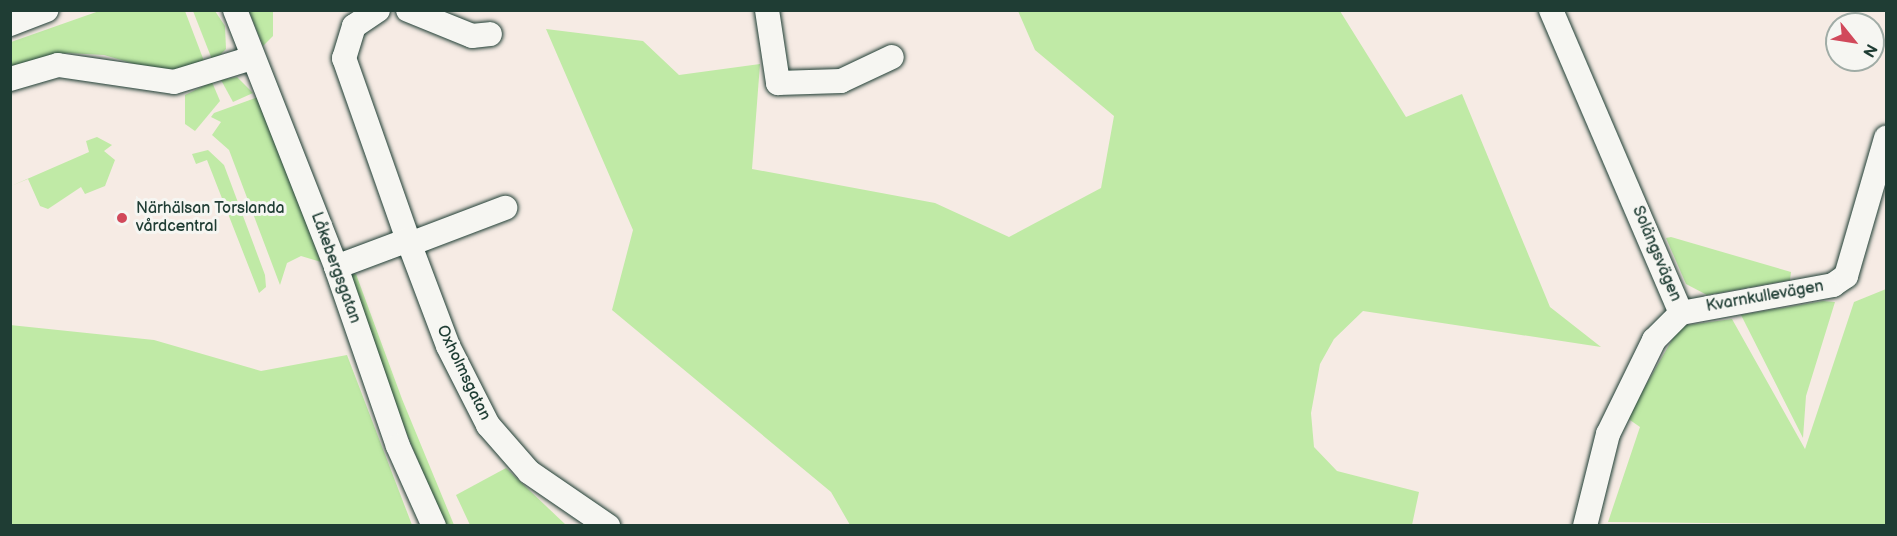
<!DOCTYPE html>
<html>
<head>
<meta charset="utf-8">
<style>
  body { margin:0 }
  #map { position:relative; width:1897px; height:536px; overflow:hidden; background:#f6ebe4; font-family:"Balsamiq Sans",sans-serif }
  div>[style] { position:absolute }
  .green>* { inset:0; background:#c0eaa6 }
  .roads { filter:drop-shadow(0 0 2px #1f3d34) drop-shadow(0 0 2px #1f3d34) }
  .minor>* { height:24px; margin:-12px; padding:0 12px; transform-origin:12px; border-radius:12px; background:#f6f6f2 }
  .dots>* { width:16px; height:16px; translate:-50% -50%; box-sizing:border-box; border:3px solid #f6f6f2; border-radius:50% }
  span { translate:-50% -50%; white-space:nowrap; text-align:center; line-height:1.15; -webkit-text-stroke:6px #f6f6f2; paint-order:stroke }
  .poi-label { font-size:16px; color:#1f3d34 }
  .left { translate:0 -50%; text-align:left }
  .street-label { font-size:16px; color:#1f3d34 }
  .frame { position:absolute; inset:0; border:12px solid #1f3d34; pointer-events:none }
  .north { position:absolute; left:1825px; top:12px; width:60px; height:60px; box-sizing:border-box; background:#f6f6f2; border:2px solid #a0aca6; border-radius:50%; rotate:120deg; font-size:16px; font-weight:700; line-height:24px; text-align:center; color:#1f3d34 }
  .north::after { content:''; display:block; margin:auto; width:21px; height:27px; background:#d1495b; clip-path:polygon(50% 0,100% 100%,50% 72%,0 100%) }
</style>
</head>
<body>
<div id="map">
  <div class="green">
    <div style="clip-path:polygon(102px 10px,185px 11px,204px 61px,189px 70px,152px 69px,104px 55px,66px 53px,11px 67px,11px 42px)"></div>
    <div style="clip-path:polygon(193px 11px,215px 11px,225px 26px,226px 49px,213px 62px)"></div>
    <div style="clip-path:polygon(249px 11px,273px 11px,273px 36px,263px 46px)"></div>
    <div style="clip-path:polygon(1018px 11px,1340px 11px,1406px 117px,1462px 94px,1550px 307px,1601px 347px,1363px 311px,1334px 339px,1320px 364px,1311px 413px,1314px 447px,1337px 471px,1419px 492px,1412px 525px,850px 525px,831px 492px,612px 310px,633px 230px,546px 29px,643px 41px,679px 75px,760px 64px,752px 169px,935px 203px,1009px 237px,1101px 188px,1114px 116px,1035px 50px)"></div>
    <div style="clip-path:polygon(237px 77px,253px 93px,233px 102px,221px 80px)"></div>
    <div style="clip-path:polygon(212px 82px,220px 101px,195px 131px,185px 124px,185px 95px)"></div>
    <div style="clip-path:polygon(258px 97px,321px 262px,301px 256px,287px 263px,280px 285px,229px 150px,212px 135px,221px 122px,211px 117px,214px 113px)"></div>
    <div style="clip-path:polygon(97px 137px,112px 145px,104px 151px,115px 160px,105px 186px,85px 194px,81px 187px,48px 209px,40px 206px,28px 179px,11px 186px,89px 152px,86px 141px)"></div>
    <div style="clip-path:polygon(208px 150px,224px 165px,265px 275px,266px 287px,259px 293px,207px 160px,196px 164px,192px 154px)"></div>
    <div style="clip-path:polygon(1671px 237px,1791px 272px,1790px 280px,1707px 295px,1686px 284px,1666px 238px)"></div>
    <div style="clip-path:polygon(356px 274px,402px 399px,454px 525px,444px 525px,399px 414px,350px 275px)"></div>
    <div style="clip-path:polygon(1886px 289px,1886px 525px,1608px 522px,1640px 427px,1627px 418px,1680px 326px,1732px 319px,1805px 449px,1854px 302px)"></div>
    <div style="clip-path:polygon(1823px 301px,1835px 302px,1806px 396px,1803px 438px,1741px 315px)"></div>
    <div style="clip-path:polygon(10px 325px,154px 340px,261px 371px,347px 355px,412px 525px,11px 525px)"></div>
    <div style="clip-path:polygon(506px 468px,566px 525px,470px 525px,456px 495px)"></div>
  </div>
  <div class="roads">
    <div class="minor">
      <div style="left:235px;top:10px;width:276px;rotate:68.5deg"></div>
      <div style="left:336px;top:267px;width:189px;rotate:70.9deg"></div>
      <div style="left:398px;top:446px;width:88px;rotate:65.8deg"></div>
      <div style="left:378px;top:10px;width:29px;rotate:146deg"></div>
      <div style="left:354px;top:26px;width:34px;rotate:107deg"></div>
      <div style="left:344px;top:58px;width:193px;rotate:70.6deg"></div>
      <div style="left:408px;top:10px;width:69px;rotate:22.1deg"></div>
      <div style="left:472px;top:36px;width:18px;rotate:-6deg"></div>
      <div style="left:767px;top:10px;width:74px;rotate:81.4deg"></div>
      <div style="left:778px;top:83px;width:63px;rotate:-1.8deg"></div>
      <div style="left:841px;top:81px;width:56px;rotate:-25.2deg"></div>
      <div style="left:1551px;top:10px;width:330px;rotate:66.8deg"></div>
      <div style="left:10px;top:24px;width:39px;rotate:-21deg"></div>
      <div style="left:10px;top:79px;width:50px;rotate:-16.3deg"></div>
      <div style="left:58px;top:65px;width:117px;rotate:8.3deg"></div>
      <div style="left:174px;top:82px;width:82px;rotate:-17.1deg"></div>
      <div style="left:410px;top:244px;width:102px;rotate:-20.8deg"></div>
      <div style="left:336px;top:267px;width:77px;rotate:-20.6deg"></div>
      <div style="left:408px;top:240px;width:113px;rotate:69.3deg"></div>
      <div style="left:448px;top:346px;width:89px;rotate:63.1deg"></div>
      <div style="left:488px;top:425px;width:62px;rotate:48.9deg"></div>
      <div style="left:529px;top:472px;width:96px;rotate:34.4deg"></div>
      <div style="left:1585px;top:526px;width:95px;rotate:-76deg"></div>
      <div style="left:1608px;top:434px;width:105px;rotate:-63.9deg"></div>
      <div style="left:1654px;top:340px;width:38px;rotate:-45deg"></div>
      <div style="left:1681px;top:313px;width:155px;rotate:-10.4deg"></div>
      <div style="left:1833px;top:285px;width:16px;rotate:-35deg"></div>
      <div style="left:1846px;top:276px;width:144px;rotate:-73.8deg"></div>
    </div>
  </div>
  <div class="dots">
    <div style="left:122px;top:218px;background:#d1495b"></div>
  </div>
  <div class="poi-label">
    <span class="left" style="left:136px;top:218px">Närhälsan Torslanda<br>vårdcentral</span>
  </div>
  <div class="street-label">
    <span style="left:1656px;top:254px;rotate:67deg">Solängsvägen</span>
    <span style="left:335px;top:268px;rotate:70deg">Låkebergsgatan</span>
    <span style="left:1765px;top:297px;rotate:-10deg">Kvarnkullevägen</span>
    <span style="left:463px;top:373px;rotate:64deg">Oxholmsgatan</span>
  </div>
  <div class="frame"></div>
  <div class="north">N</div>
</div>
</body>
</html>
